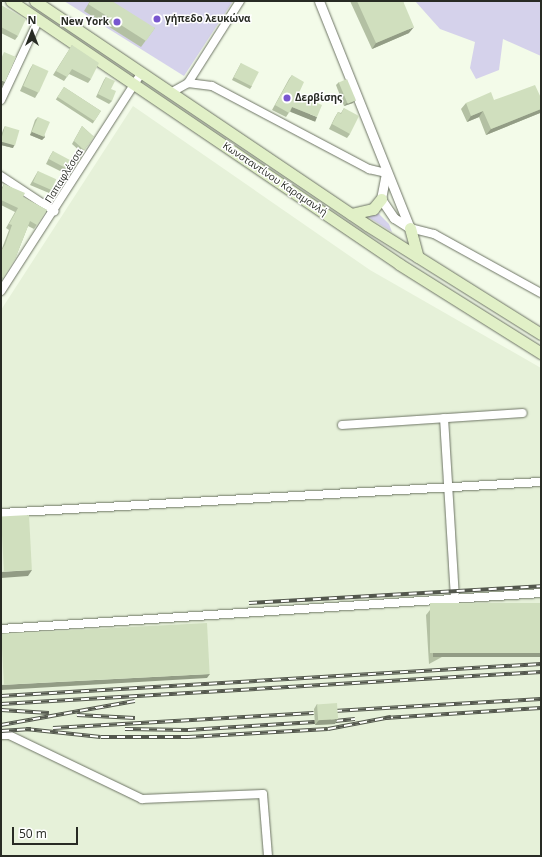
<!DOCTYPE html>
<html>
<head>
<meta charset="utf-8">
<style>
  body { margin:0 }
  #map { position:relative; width:542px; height:857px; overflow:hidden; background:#f3fbe9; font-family:"Open Sans",sans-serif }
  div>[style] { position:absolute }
  .built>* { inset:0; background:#e6f1d9 }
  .green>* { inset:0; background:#d5d2eb }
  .roads { filter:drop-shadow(0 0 1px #6d7464) drop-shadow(0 0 1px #6d7464) }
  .minor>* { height:8px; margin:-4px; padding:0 4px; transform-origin:4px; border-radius:4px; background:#fff }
  .tertiary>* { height:9px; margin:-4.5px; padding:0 4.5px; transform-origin:4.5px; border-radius:4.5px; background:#fff }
  .secondary>* { height:11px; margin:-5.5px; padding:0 5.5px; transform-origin:5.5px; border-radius:5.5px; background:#e1f0c7 }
  .rail>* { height:4px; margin-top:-2px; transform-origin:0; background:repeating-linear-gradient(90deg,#fff 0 8px,#53574d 0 16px); box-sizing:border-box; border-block:1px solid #53574d }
  .wall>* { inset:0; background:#b3c0a3; transform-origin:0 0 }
  .shaded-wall>* { inset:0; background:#929c85; transform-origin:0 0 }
  .building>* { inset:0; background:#d0dfbe; transform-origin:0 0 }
  .dots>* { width:11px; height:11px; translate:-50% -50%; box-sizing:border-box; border:2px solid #fff; border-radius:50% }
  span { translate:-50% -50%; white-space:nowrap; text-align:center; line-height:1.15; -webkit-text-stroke:3px #fff; paint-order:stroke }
  .poi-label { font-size:10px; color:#282b24; font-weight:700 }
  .left { translate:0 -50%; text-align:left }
  .right { translate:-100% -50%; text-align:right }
  .street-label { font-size:10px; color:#282b24 }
  .frame { position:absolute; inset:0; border:2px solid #282b24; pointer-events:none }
  .north { position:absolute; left:12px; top:12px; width:40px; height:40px; -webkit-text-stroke:3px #fff; paint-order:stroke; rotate:0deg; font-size:11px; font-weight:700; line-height:16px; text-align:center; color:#282b24 }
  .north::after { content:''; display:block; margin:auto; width:14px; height:18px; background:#282b24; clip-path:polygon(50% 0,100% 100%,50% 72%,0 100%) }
  .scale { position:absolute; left:12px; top:827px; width:66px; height:18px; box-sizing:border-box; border:2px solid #282b24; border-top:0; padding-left:5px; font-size:12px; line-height:14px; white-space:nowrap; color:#282b24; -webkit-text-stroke:3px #fff; paint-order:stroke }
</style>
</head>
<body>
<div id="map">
  <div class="built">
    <div style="clip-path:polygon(133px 106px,370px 270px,541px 368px,541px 856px,1px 856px,1px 310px)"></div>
  </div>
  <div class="green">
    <div style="clip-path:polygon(64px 1px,233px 1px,184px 76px)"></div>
    <div style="clip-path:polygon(415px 1px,541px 1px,541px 56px,503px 39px,499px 70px,476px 79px,470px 68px,475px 42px,440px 29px)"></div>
    <div style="clip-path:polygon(378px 213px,389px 224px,392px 232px,365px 215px)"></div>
  </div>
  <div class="roads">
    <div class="minor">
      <div style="left:188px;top:83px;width:24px;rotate:7deg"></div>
      <div style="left:212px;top:86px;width:178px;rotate:27.9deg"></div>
      <div style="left:369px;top:169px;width:17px;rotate:13deg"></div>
      <div style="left:172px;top:92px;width:18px;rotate:-29deg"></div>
      <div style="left:188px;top:83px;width:97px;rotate:-57.6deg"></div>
      <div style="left:1px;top:100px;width:89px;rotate:-64.9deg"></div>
      <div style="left:1px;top:176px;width:64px;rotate:33.4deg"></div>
      <div style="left:410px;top:228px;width:25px;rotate:14deg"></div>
      <div style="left:434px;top:234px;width:122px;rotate:28.9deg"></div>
      <div style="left:1px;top:291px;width:260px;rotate:-57.2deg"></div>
      <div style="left:444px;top:418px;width:180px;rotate:86.5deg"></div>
      <div style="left:342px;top:425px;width:181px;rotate:-3.8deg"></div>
      <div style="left:1px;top:513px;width:541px;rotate:-3.29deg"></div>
      <div style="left:1px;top:629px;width:541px;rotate:-3.81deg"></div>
      <div style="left:1px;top:735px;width:8px"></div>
      <div style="left:9px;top:735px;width:148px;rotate:25.7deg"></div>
      <div style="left:142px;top:799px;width:121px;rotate:-2.4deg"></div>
      <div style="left:263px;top:794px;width:62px;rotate:85.4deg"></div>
    </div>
    <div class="tertiary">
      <div style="left:319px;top:1px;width:245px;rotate:68.2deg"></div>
      <div style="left:386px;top:173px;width:26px;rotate:101deg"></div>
      <div style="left:381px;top:199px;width:23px;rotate:56deg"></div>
      <div style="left:394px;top:218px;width:19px;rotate:32deg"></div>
    </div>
    <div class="secondary">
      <div style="left:11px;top:1px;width:469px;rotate:34.1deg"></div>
      <div style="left:399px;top:264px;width:168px;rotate:32.1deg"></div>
      <div style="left:35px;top:1px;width:400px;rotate:34deg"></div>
      <div style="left:367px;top:225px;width:205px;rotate:32.1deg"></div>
      <div style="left:351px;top:214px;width:23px;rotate:-13deg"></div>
      <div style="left:373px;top:209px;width:13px;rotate:-51deg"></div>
      <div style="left:410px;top:228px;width:30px;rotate:75deg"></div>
    </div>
  </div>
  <div class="rail">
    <div style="left:249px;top:603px;width:292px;rotate:-3.3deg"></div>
    <div style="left:1px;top:696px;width:541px;rotate:-3.39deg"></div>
    <div style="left:1px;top:704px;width:541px;rotate:-3.39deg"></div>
    <div style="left:1px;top:710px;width:48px;rotate:3.6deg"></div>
    <div style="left:334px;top:711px;width:207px;rotate:-3.3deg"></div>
    <div style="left:77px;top:715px;width:58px;rotate:3deg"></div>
    <div style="left:385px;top:718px;width:156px;rotate:-3.7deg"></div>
    <div style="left:335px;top:721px;width:20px;rotate:-6deg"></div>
    <div style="left:1px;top:725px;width:136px;rotate:-10.2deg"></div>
    <div style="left:53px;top:728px;width:261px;rotate:-3.3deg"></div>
    <div style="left:26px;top:729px;width:75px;rotate:6.1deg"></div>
    <div style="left:101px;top:737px;width:87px"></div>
    <div style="left:188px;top:737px;width:140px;rotate:-3.3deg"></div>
    <div style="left:328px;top:729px;width:64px;rotate:-10.8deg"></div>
    <div style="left:125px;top:729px;width:63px;rotate:0.9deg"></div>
    <div style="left:188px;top:730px;width:127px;rotate:-3.6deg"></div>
    <div style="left:1px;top:731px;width:30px;rotate:-4deg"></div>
  </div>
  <div class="wall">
    <div style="clip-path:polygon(90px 1px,155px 28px,141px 47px,84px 11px)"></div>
    <div style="clip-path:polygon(350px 1px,403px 1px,409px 33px,372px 49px)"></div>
    <div style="clip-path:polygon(1px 5px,18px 36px,15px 40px,1px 33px)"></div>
    <div style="clip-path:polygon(72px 45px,91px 79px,88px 83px,69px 74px,64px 81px,53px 75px)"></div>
    <div style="clip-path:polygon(241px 63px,252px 86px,250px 89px,232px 80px)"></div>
    <div style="clip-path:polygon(33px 64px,38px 93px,35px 98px,20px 91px,30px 69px)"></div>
    <div style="clip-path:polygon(292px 75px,298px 95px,314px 121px,290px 111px,286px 117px,272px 110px,289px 79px)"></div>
    <div style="clip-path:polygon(106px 77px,111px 89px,112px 101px,109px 104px,96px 97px,104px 80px)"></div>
    <div style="clip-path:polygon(339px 82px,353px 103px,344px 106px,336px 85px)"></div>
    <div style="left:64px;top:87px;width:44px;height:15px;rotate:33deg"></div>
    <div style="clip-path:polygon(541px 98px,541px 112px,540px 113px,486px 135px,479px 117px,467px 122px,461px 109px,466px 103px,494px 100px)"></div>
    <div style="clip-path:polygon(344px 108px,350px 134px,347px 138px,329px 129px,335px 117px,338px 112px,341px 113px)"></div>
    <div style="clip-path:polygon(38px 117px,45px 137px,42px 140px,30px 135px,35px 120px)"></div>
    <div style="clip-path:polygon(5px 126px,13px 148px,1px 145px,1px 136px,3px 130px)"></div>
    <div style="clip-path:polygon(82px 126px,94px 137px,82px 153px,72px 144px)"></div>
    <div style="clip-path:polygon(53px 151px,71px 171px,68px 175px,46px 164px,50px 156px)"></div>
    <div style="clip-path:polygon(38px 171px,51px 190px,49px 193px,30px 185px)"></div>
    <div style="clip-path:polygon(4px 184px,23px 197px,47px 210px,34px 229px,28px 226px,15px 259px,1px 281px,1px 251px,9px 230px,6px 228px,15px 212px,1px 205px,1px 189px)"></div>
    <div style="clip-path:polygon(541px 603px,429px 664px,426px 615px,430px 610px)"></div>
    <div style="clip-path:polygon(317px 704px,335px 724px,315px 725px,314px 709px)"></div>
  </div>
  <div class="shaded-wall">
    <div style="clip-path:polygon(414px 27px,409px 33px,372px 49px,376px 43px)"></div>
    <div style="clip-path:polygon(1px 80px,5px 82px,1px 87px)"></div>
    <div style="clip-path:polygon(356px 100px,353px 103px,344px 106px,347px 103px)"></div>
    <div style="left:292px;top:107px;width:27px;height:5px;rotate:22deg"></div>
    <div style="clip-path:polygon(541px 109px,541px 112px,540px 113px,486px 135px,491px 129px)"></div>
    <div style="clip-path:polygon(483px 111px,479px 117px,467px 122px,471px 116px)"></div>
    <div style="clip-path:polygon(32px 132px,45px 137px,42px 140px,30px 135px)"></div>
    <div style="clip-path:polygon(1px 141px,15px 144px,13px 148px,1px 145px)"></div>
    <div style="clip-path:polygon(32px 570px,28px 576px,1px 578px,1px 572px)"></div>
    <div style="left:541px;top:653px;width:4px;height:108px;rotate:90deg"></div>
    <div style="clip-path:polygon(210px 674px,207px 678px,1px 690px,1px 685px)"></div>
    <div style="clip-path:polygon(338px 719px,335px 724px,315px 725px,319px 720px)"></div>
  </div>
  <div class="building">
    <div style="clip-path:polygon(91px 1px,112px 1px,155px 28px,146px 41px,88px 4px)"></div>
    <div style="clip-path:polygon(357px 1px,403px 1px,414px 27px,376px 43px)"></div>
    <div style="clip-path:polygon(1px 5px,26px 19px,18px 36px,1px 27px)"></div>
    <div style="clip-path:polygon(72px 45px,99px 63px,91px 79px,72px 69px,67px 77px,56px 71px)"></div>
    <div style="clip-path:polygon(4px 52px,16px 57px,5px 82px,1px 80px,1px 59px)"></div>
    <div style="left:241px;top:63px;width:20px;height:16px;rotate:27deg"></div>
    <div style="left:33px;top:64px;width:17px;height:24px;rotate:24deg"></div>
    <div style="clip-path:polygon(292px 75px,304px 82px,298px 95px,322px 105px,317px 117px,292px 107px,289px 113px,275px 105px)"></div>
    <div style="clip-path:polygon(106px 77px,115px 81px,111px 89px,116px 91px,112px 101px,98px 94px)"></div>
    <div style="left:347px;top:79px;width:23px;height:9px;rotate:67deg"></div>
    <div style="clip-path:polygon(535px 85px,541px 98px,541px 109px,491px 129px,483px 111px,471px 116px,466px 103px,491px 92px,494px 100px)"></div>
    <div style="left:64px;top:87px;width:44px;height:12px;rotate:33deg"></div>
    <div style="clip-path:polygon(344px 108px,359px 116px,350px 134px,332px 124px,338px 112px,341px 114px)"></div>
    <div style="left:38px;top:117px;width:13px;height:16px;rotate:23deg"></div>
    <div style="left:5px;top:126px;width:15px;height:16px;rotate:16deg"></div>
    <div style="clip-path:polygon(82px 126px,94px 137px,84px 150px,74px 141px)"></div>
    <div style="left:53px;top:151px;width:26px;height:9px;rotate:28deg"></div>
    <div style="left:38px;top:171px;width:20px;height:12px;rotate:24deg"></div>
    <div style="clip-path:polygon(4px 184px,25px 193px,23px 197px,47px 210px,37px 225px,30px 221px,15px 259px,3px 278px,1px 276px,1px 251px,5px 245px,12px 225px,9px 224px,18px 208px,1px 200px,1px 192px)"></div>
    <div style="left:29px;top:515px;width:55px;height:28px;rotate:87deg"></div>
    <div style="left:541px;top:603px;width:50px;height:111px;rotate:90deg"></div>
    <div style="left:207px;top:623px;width:51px;height:206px;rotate:87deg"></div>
    <div style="left:337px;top:703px;width:16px;height:20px;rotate:86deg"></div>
  </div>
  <div class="dots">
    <div style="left:157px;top:19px;background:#7856cf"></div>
    <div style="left:117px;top:22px;background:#7856cf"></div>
    <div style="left:287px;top:98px;background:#7856cf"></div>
  </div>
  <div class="poi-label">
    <span class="left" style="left:165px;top:19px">γήπεδο λευκώνα</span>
    <span class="right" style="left:109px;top:22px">New York</span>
    <span class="left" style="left:295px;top:98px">Δερβίσης</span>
  </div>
  <div class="street-label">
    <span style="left:64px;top:176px;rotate:-58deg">Παπαφλέσσα</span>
    <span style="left:275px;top:179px;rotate:34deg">Κωνσταντίνου Καραμανλή</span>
  </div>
  <div class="frame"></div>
  <div class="north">N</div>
  <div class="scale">50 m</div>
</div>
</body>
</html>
